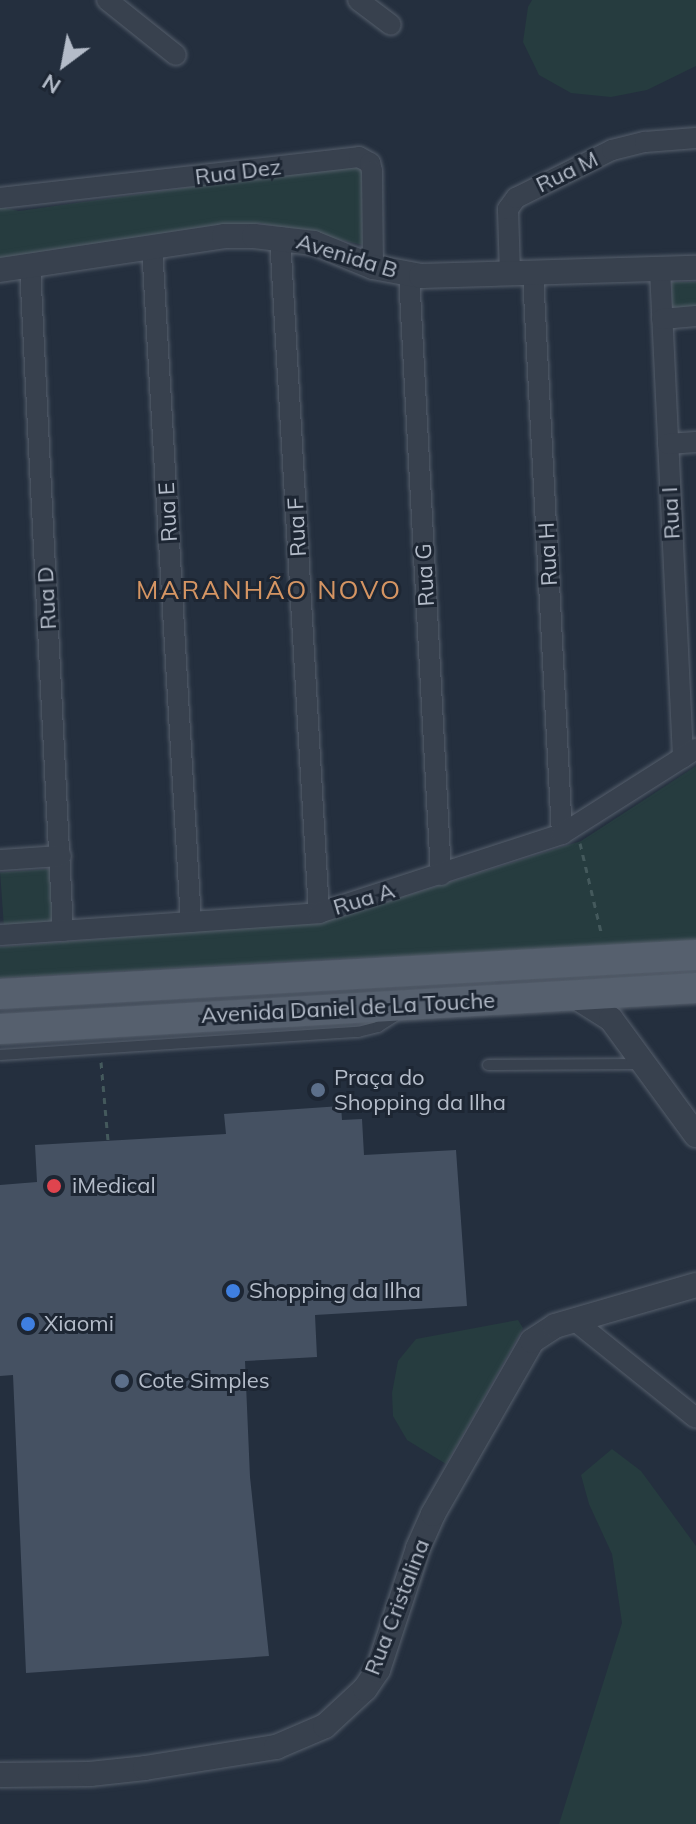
<!DOCTYPE html>
<html>
<head>
<meta charset="utf-8">
<style>
  body { margin:0 }
  #map { position:relative; width:696px; height:1824px; overflow:hidden; background:#242f3e; font-family:Mulish,sans-serif }
  div>[style] { position:absolute }
  .green>* { inset:0; background:#263c3f; transform-origin:0 0 }
  .building>* { inset:0; background:#455162 }
  .path>* { height:3px; margin-top:-1.5px; transform-origin:0; background:repeating-linear-gradient(90deg,#44595c 0 6px,transparent 0 12px) }
  .roads { filter:drop-shadow(0 0 2px #565f6c) drop-shadow(0 0 2px #565f6c) }
  .service>* { height:10px; margin:-5px; padding:0 5px; transform-origin:5px; border-radius:5px; background:#38414e }
  .minor>* { height:20px; margin:-10px; padding:0 10px; transform-origin:10px; border-radius:10px; background:#38414e }
  .tertiary>* { height:24px; margin:-12px; padding:0 12px; transform-origin:12px; border-radius:12px; background:#38414e }
  .primary>* { height:30px; margin:-15px; padding:0 15px; transform-origin:15px; border-radius:15px; background:#56606e }
  .dots>* { width:22px; height:22px; translate:-50% -50%; box-sizing:border-box; border:4px solid #1d2633; border-radius:50% }
  span { translate:-50% -50%; white-space:nowrap; text-align:center; line-height:1.15; -webkit-text-stroke:6px #1d2633; paint-order:stroke }
  .street-label { font-size:22px; color:#b4bcc9 }
  .poi-label { font-size:22px; color:#b4bcc9 }
  .left { translate:0 -50%; text-align:left }
  .quarter-label { font-size:26px; color:#d59563; letter-spacing:2px }
  .north { position:absolute; left:24px; top:24px; width:80px; height:80px; -webkit-text-stroke:6px #1d2633; paint-order:stroke; rotate:212deg; font-size:22px; font-weight:700; line-height:32px; text-align:center; color:#b4bcc9 }
  .north::after { content:''; display:block; margin:auto; width:28px; height:36px; background:#b4bcc9; clip-path:polygon(50% 0,100% 100%,50% 72%,0 100%) }
</style>
</head>
<body>
<div id="map">
  <div class="green">
    <div style="clip-path:polygon(532px 0,696px 0,696px 66px,647px 90px,611px 97px,571px 93px,539px 75px,523px 42px,528px 7px)"></div>
    <div style="clip-path:polygon(367px 162px,364px 245px,260px 223px,0 259px,0 207px,19px 211px)"></div>
    <div style="left:696px;top:282px;width:26px;height:24px;rotate:90deg"></div>
    <div style="clip-path:polygon(696px 766px,696px 946px,333px 959px,0 978px,0 947px,326px 921px,581px 841px)"></div>
    <div style="left:50px;top:869px;width:56px;height:50px;rotate:86deg"></div>
    <div style="clip-path:polygon(518px 1320px,523px 1328px,446px 1464px,407px 1440px,393px 1416px,392px 1393px,398px 1361px,416px 1339px)"></div>
    <div style="clip-path:polygon(612px 1449px,641px 1471px,696px 1546px,696px 1824px,559px 1824px,622px 1623px,612px 1554px,589px 1504px,581px 1475px)"></div>
  </div>
  <div class="building">
    <div style="clip-path:polygon(341px 1106px,342px 1120px,362px 1119px,364px 1155px,456px 1150px,467px 1306px,315px 1315px,317px 1357px,245px 1361px,250px 1477px,269px 1656px,26px 1673px,13px 1375px,0 1376px,0 1185px,37px 1182px,35px 1145px,226px 1134px,224px 1114px)"></div>
  </div>
  <div class="path">
    <div style="left:580px;top:843px;width:96px;rotate:76.7deg"></div>
    <div style="left:101px;top:1062px;width:79px;rotate:84.9deg"></div>
  </div>
  <div class="roads">
    <div class="service">
      <div style="left:0;top:1055px;width:359px;rotate:-3.7deg"></div>
      <div style="left:358px;top:1032px;width:21px;rotate:-14deg"></div>
      <div style="left:378px;top:1027px;width:22px;rotate:-32deg"></div>
      <div style="left:488px;top:1065px;width:154px;rotate:-0.4deg"></div>
    </div>
    <div class="minor">
      <div style="left:107px;top:0;width:88px;rotate:38.6deg"></div>
      <div style="left:358px;top:0;width:41px;rotate:37.1deg"></div>
      <div style="left:0;top:198px;width:361px;rotate:-6.5deg"></div>
      <div style="left:359px;top:157px;width:13px;rotate:29deg"></div>
      <div style="left:370px;top:163px;width:8px;rotate:76deg"></div>
      <div style="left:372px;top:171px;width:96px;rotate:89.4deg"></div>
      <div style="left:280px;top:237px;width:677px;rotate:86.7deg"></div>
      <div style="left:152px;top:246px;width:677px;rotate:86.7deg"></div>
      <div style="left:30px;top:266px;width:666px;rotate:87.16deg"></div>
      <div style="left:660px;top:269px;width:489px;rotate:87.3deg"></div>
      <div style="left:409px;top:274px;width:602px;rotate:86.95deg"></div>
      <div style="left:510px;top:274px;width:65px;rotate:-91.8deg"></div>
      <div style="left:508px;top:209px;width:14px;rotate:-54deg"></div>
      <div style="left:516px;top:198px;width:107px;rotate:-26.6deg"></div>
      <div style="left:612px;top:150px;width:34px;rotate:-14deg"></div>
      <div style="left:645px;top:142px;width:51px;rotate:-4.5deg"></div>
      <div style="left:533px;top:274px;width:561px;rotate:87.04deg"></div>
      <div style="left:662px;top:319px;width:34px;rotate:-5deg"></div>
      <div style="left:668px;top:444px;width:28px;rotate:-4deg"></div>
      <div style="left:0;top:860px;width:61px;rotate:-3.8deg"></div>
      <div style="left:0;top:935px;width:320px;rotate:-3.9deg"></div>
      <div style="left:319px;top:913px;width:256px;rotate:-18deg"></div>
      <div style="left:562px;top:834px;width:159px;rotate:-32.4deg"></div>
      <div style="left:574px;top:1320px;width:156px;rotate:38.8deg"></div>
    </div>
    <div class="tertiary">
      <div style="left:0;top:270px;width:227px;rotate:-8.6deg"></div>
      <div style="left:224px;top:236px;width:30px"></div>
      <div style="left:254px;top:236px;width:60px;rotate:6.7deg"></div>
      <div style="left:314px;top:243px;width:64px;rotate:22.1deg"></div>
      <div style="left:373px;top:267px;width:49px;rotate:10.6deg"></div>
      <div style="left:421px;top:276px;width:275px;rotate:-1.7deg"></div>
      <div style="left:573px;top:995px;width:45px;rotate:32.3deg"></div>
      <div style="left:611px;top:1019px;width:144px;rotate:53.8deg"></div>
      <div style="left:0;top:1775px;width:90px;rotate:-0.6deg"></div>
      <div style="left:90px;top:1774px;width:55px;rotate:-6.2deg"></div>
      <div style="left:145px;top:1768px;width:133px;rotate:-9.1deg"></div>
      <div style="left:276px;top:1747px;width:53px;rotate:-23.2deg"></div>
      <div style="left:325px;top:1726px;width:54px;rotate:-42.8deg"></div>
      <div style="left:365px;top:1689px;width:23px;rotate:-56deg"></div>
      <div style="left:378px;top:1670px;width:128px;rotate:-71.8deg"></div>
      <div style="left:418px;top:1548px;width:37px;rotate:-66deg"></div>
      <div style="left:433px;top:1514px;width:199px;rotate:-60.2deg"></div>
      <div style="left:532px;top:1341px;width:27px;rotate:-33deg"></div>
      <div style="left:555px;top:1326px;width:147px;rotate:-16.2deg"></div>
    </div>
    <div class="primary">
      <div style="left:0;top:994px;width:697px;rotate:-3.21deg"></div>
      <div style="left:0;top:1029px;width:697px;rotate:-3.37deg"></div>
    </div>
  </div>
  <div class="dots">
    <div style="left:318px;top:1090px;background:#5c6f8a"></div>
    <div style="left:54px;top:1186px;background:#e0444e"></div>
    <div style="left:233px;top:1291px;background:#3f7fe0"></div>
    <div style="left:28px;top:1324px;background:#3f7fe0"></div>
    <div style="left:122px;top:1381px;background:#5c6f8a"></div>
  </div>
  <div class="street-label">
    <span style="left:238px;top:172px;rotate:-7deg">Rua Dez</span>
    <span style="left:567px;top:172px;rotate:-26deg">Rua M</span>
    <span style="left:347px;top:256px;rotate:17deg">Avenida B</span>
    <span style="left:168px;top:512px;rotate:-93deg">Rua E</span>
    <span style="left:671px;top:513px;rotate:-93deg">Rua I</span>
    <span style="left:297px;top:527px;rotate:-93deg">Rua F</span>
    <span style="left:548px;top:554px;rotate:-93deg">Rua H</span>
    <span style="left:425px;top:575px;rotate:-93deg">Rua G</span>
    <span style="left:47px;top:598px;rotate:-93deg">Rua D</span>
    <span style="left:364px;top:899px;rotate:-17deg">Rua A</span>
    <span style="left:348px;top:1008px;rotate:-3deg">Avenida Daniel de La Touche</span>
    <span style="left:397px;top:1607px;rotate:-69deg">Rua Cristalina</span>
  </div>
  <div class="poi-label">
    <span class="left" style="left:334px;top:1090px">Praça do<br>Shopping da Ilha</span>
    <span class="left" style="left:72px;top:1186px">iMedical</span>
    <span class="left" style="left:249px;top:1291px">Shopping da Ilha</span>
    <span class="left" style="left:44px;top:1324px">Xiaomi</span>
    <span class="left" style="left:138px;top:1381px">Cote Simples</span>
  </div>
  <div class="quarter-label">
    <span style="left:269px;top:590px">MARANHÃO NOVO</span>
  </div>
  <div class="north">N</div>
</div>
</body>
</html>
